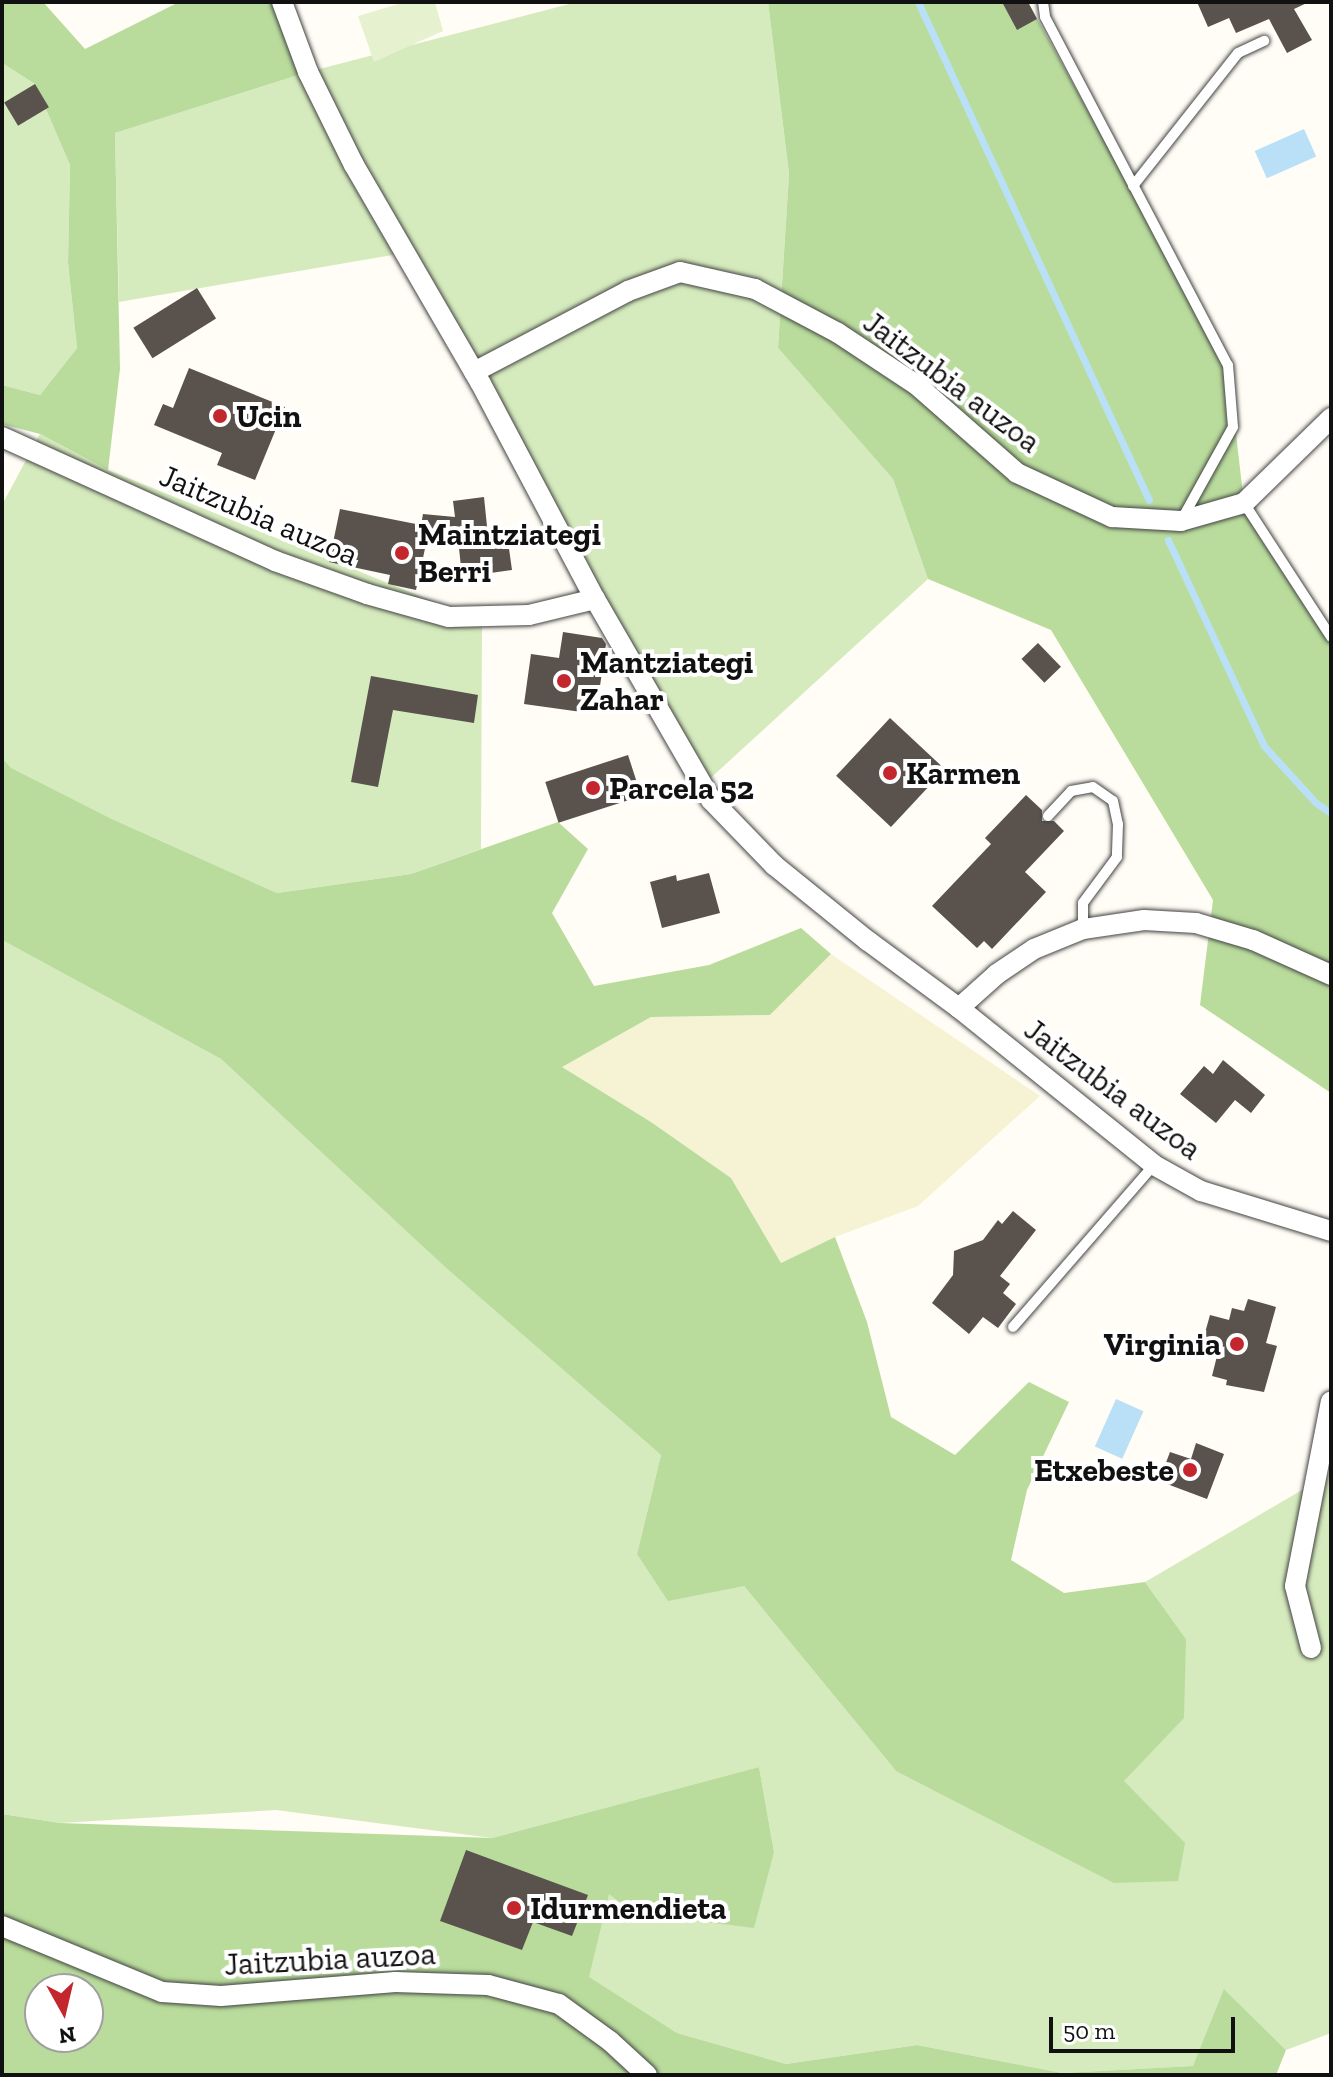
<!DOCTYPE html>
<html>
<head>
<meta charset="utf-8">
<style>
  body { margin:0 }
  #map { position:relative; width:1333px; height:2077px; overflow:hidden; background:#fffdf5; font-family:"Zilla Slab",serif }
  div>[style] { position:absolute }
  .farmland>* { inset:0; background:#f6f3d4 }
  .green>* { inset:0; background:#d5ebbd }
  .forest>* { inset:0; background:#b9dc9c }
  .pitch>* { inset:0; background:#e6f2cf }
  .water>* { inset:0; background:#b9e0f7; transform-origin:0 0 }
  .stream>* { height:7px; margin:-3.5px; padding:0 3.5px; transform-origin:3.5px; border-radius:3.5px; background:#b9e0f7 }
  .building>* { inset:0; background:#5a524d; transform-origin:0 0 }
  .roads { filter:drop-shadow(0 0 2px #444) drop-shadow(0 0 2px #444) }
  .lane>* { height:10px; margin:-5px; padding:0 5px; transform-origin:5px; border-radius:5px; background:#fff }
  .street>* { height:20px; margin:-10px; padding:0 10px; transform-origin:10px; border-radius:10px; background:#fff }
  .dots>* { width:22px; height:22px; translate:-50% -50%; box-sizing:border-box; border:4px solid #fff; border-radius:50% }
  span { translate:-50% -50%; white-space:nowrap; text-align:center; line-height:1.15; -webkit-text-stroke:8px #fff; paint-order:stroke }
  .street-label { font-size:32px; color:#111 }
  .poi-label { font-size:32px; color:#111; font-weight:700 }
  .left { translate:0 -50%; text-align:left }
  .right { translate:-100% -50%; text-align:right }
  .frame { position:absolute; inset:0; border:4px solid #111; pointer-events:none }
  .north { position:absolute; left:24px; top:1973px; width:80px; height:80px; box-sizing:border-box; background:#fff; border:2px solid #a0a0a0; border-radius:50%; rotate:172deg; font-size:22px; font-weight:700; line-height:32px; text-align:center; color:#111 }
  .north::after { content:''; display:block; margin:auto; width:28px; height:36px; background:#c4262e; clip-path:polygon(50% 0,100% 100%,50% 72%,0 100%) }
  .scale { position:absolute; left:1049px; top:2017px; width:186px; height:36px; box-sizing:border-box; border:4px solid #111; border-top:0; padding-left:10px; font-size:24px; line-height:28px; white-space:nowrap; color:#111; -webkit-text-stroke:6px #fff; paint-order:stroke }
</style>
</head>
<body>
<div id="map">
  <div class="farmland">
    <div style="clip-path:polygon(831px 954px,1040px 1096px,918px 1206px,835px 1237px,781px 1263px,731px 1178px,651px 1122px,561px 1067px,651px 1017px,770px 1015px)"></div>
  </div>
  <div class="green">
    <div style="clip-path:polygon(577px 2px,768px 2px,789px 174px,778px 348px,893px 479px,928px 579px,703px 785px,404px 253px,119px 302px,115px 133px,308px 72px)"></div>
    <div style="clip-path:polygon(2px 63px,35px 84px,70px 165px,68px 263px,77px 348px,40px 395px,2px 385px)"></div>
    <div style="clip-path:polygon(40px 434px,108px 470px,482px 621px,481px 849px,411px 874px,277px 893px,112px 819px,10px 768px,2px 758px,2px 505px)"></div>
    <div style="clip-path:polygon(2px 940px,221px 1059px,446px 1268px,661px 1455px,637px 1554px,744px 1586px,896px 1771px,1124px 1781px,1186px 1639px,1145px 1582px,1331px 1473px,1331px 2033px,1286px 2050px,1225px 1990px,1194px 2066px,1062px 2073px,917px 2045px,786px 2064px,677px 2033px,588px 1978px,608px 1894px,774px 1852px,759px 1767px,492px 1838px,276px 1810px,60px 1823px,2px 1814px)"></div>
  </div>
  <div class="forest">
    <div style="clip-path:polygon(2px 2px,43px 2px,85px 49px,179px 2px,282px 2px,308px 72px,115px 133px,120px 369px,108px 470px,40px 434px,2px 424px,2px 385px,40px 395px,77px 348px,68px 263px,70px 165px,35px 84px,2px 63px)"></div>
    <div style="clip-path:polygon(768px 2px,1028px 2px,1228px 365px,1244px 503px,1331px 643px,1331px 1093px,1200px 1005px,1213px 900px,1051px 630px,928px 579px,893px 479px,778px 348px,789px 174px)"></div>
    <div style="clip-path:polygon(2px 758px,11px 768px,112px 819px,277px 893px,411px 874px,558px 822px,588px 849px,552px 913px,594px 986px,709px 965px,801px 928px,831px 954px,770px 1015px,651px 1017px,562px 1067px,651px 1122px,731px 1178px,781px 1263px,835px 1237px,867px 1322px,891px 1417px,955px 1455px,1029px 1382px,1069px 1402px,1027px 1490px,1011px 1560px,1064px 1593px,1145px 1582px,1186px 1639px,1184px 1718px,1124px 1781px,1185px 1843px,1178px 1881px,1114px 1883px,896px 1771px,744px 1586px,668px 1601px,637px 1554px,661px 1455px,446px 1268px,221px 1059px,2px 940px)"></div>
    <div style="clip-path:polygon(evenodd,759px 1767px,774px 1852px,754px 1928px,634px 1913px,609px 1894px,589px 1977px,677px 2033px,786px 2064px,917px 2045px,1062px 2073px,1193px 2066px,1224px 1989px,1286px 2050px,1276px 2075px,2px 2075px,2px 1814px,60px 1823px,492px 1838px,759px 1767px,40px 1989px,88px 1989px,88px 2037px,40px 2037px,40px 1989px)"></div>
  </div>
  <div class="pitch">
    <div style="clip-path:polygon(405px 2px,435px 2px,443px 31px,374px 62px,358px 16px)"></div>
  </div>
  <div class="water">
    <div style="left:1304px;top:129px;width:30px;height:54px;rotate:66deg"></div>
    <div style="left:1116px;top:1399px;width:30px;height:52px;rotate:24deg"></div>
  </div>
  <div class="stream">
    <div style="left:918px;top:2px;width:549px;rotate:65.12deg"></div>
    <div style="left:1168px;top:540px;width:227px;rotate:65deg"></div>
    <div style="left:1264px;top:746px;width:77px;rotate:47.6deg"></div>
    <div style="left:1316px;top:803px;width:18px;rotate:34deg"></div>
  </div>
  <div class="building">
    <div style="clip-path:polygon(1002px 2px,1028px 2px,1037px 19px,1017px 30px)"></div>
    <div style="clip-path:polygon(1197px 2px,1309px 2px,1294px 9px,1312px 40px,1287px 53px,1269px 19px,1236px 33px,1229px 18px,1208px 27px)"></div>
    <div style="left:35px;top:84px;width:27px;height:36px;rotate:59deg"></div>
    <div style="left:197px;top:288px;width:36px;height:75px;rotate:58deg"></div>
    <div style="clip-path:polygon(189px 368px,285px 407px,255px 480px,217px 465px,222px 453px,154px 425px,163px 404px,173px 408px)"></div>
    <div style="clip-path:polygon(484px 497px,488px 536px,507px 534px,512px 570px,462px 577px,459px 548px,426px 544px,416px 590px,388px 584px,390px 575px,329px 562px,340px 509px,421px 525px,423px 514px,455px 517px,453px 501px)"></div>
    <div style="clip-path:polygon(563px 632px,602px 638px,606px 644px,596px 714px,524px 704px,531px 654px,559px 658px)"></div>
    <div style="left:1038px;top:643px;width:33px;height:23px;rotate:46deg"></div>
    <div style="clip-path:polygon(371px 676px,478px 695px,474px 723px,393px 710px,378px 787px,351px 782px)"></div>
    <div style="left:890px;top:718px;width:75px;height:79px;rotate:43deg"></div>
    <div style="left:628px;top:755px;width:43px;height:87px;rotate:72deg"></div>
    <div style="clip-path:polygon(1026px 795px,1042px 810px,1042px 821px,1054px 821px,1064px 831px,1025px 872px,1046px 892px,992px 949px,984px 941px,977px 948px,932px 906px,991px 844px,985px 838px)"></div>
    <div style="clip-path:polygon(709px 873px,720px 913px,662px 928px,650px 882px,676px 875px,677px 881px)"></div>
    <div style="clip-path:polygon(1223px 1060px,1265px 1095px,1251px 1113px,1235px 1100px,1216px 1123px,1180px 1094px,1204px 1066px,1213px 1074px)"></div>
    <div style="clip-path:polygon(1013px 1211px,1036px 1230px,1000px 1276px,1010px 1284px,1003px 1293px,1016px 1304px,998px 1328px,983px 1317px,969px 1334px,932px 1303px,953px 1275px,954px 1251px,983px 1240px,998px 1220px,1002px 1224px)"></div>
    <div style="clip-path:polygon(1248px 1299px,1276px 1307px,1266px 1343px,1277px 1346px,1264px 1392px,1226px 1385px,1227px 1380px,1212px 1376px,1218px 1352px,1201px 1347px,1210px 1315px,1229px 1320px,1232px 1308px,1244px 1311px)"></div>
    <div style="clip-path:polygon(1196px 1443px,1224px 1454px,1207px 1499px,1159px 1481px,1170px 1452px,1191px 1459px)"></div>
    <div style="clip-path:polygon(466px 1850px,588px 1895px,572px 1936px,533px 1922px,522px 1950px,440px 1921px)"></div>
  </div>
  <div class="roads">
    <div class="lane">
      <div style="left:1043px;top:2px;width:15px;rotate:82deg"></div>
      <div style="left:1045px;top:17px;width:393px;rotate:62.3deg"></div>
      <div style="left:1228px;top:365px;width:62px;rotate:85.4deg"></div>
      <div style="left:1233px;top:427px;width:105px;rotate:119deg"></div>
      <div style="left:1133px;top:186px;width:169px;rotate:-51.7deg"></div>
      <div style="left:1238px;top:53px;width:29px;rotate:-25deg"></div>
      <div style="left:1244px;top:503px;width:160px;rotate:57deg"></div>
      <div style="left:1048px;top:816px;width:34px;rotate:-47deg"></div>
      <div style="left:1071px;top:791px;width:22px;rotate:-10deg"></div>
      <div style="left:1093px;top:787px;width:24px;rotate:35deg"></div>
      <div style="left:1113px;top:801px;width:24px;rotate:78deg"></div>
      <div style="left:1118px;top:824px;width:33px;rotate:92deg"></div>
      <div style="left:1117px;top:857px;width:57px;rotate:126.5deg"></div>
      <div style="left:1083px;top:903px;width:26px;rotate:90deg"></div>
      <div style="left:1013px;top:1327px;width:215px;rotate:-49deg"></div>
    </div>
    <div class="street">
      <div style="left:282px;top:2px;width:75px;rotate:69.6deg"></div>
      <div style="left:308px;top:72px;width:104px;rotate:63.7deg"></div>
      <div style="left:354px;top:165px;width:251px;rotate:59.9deg"></div>
      <div style="left:480px;top:382px;width:246px;rotate:62.1deg"></div>
      <div style="left:595px;top:599px;width:232px;rotate:60deg"></div>
      <div style="left:711px;top:800px;width:91px;rotate:45.9deg"></div>
      <div style="left:774px;top:865px;width:121px;rotate:39deg"></div>
      <div style="left:868px;top:941px;width:113px;rotate:36.4deg"></div>
      <div style="left:474px;top:372px;width:174px;rotate:-27.7deg"></div>
      <div style="left:628px;top:291px;width:55px;rotate:-20.1deg"></div>
      <div style="left:680px;top:272px;width:77px;rotate:12.8deg"></div>
      <div style="left:755px;top:289px;width:94px;rotate:27.9deg"></div>
      <div style="left:838px;top:333px;width:96px;rotate:33.5deg"></div>
      <div style="left:918px;top:386px;width:132px;rotate:41.3deg"></div>
      <div style="left:1017px;top:473px;width:105px;rotate:24.9deg"></div>
      <div style="left:1112px;top:517px;width:69px;rotate:3.3deg"></div>
      <div style="left:1181px;top:521px;width:66px;rotate:-15.9deg"></div>
      <div style="left:1244px;top:503px;width:122px;rotate:-44.3deg"></div>
      <div style="left:2px;top:437px;width:300px;rotate:24.4deg"></div>
      <div style="left:275px;top:561px;width:98px;rotate:19.7deg"></div>
      <div style="left:367px;top:594px;width:85px;rotate:15.7deg"></div>
      <div style="left:449px;top:617px;width:80px;rotate:-1.4deg"></div>
      <div style="left:529px;top:615px;width:68px;rotate:-13.6deg"></div>
      <div style="left:1331px;top:975px;width:85px;rotate:-155.8deg"></div>
      <div style="left:1253px;top:940px;width:59px;rotate:-163.4deg"></div>
      <div style="left:1196px;top:923px;width:52px;rotate:-176.7deg"></div>
      <div style="left:1144px;top:920px;width:62px;rotate:171.6deg"></div>
      <div style="left:1083px;top:929px;width:53px;rotate:157.8deg"></div>
      <div style="left:1034px;top:949px;width:45px;rotate:146deg"></div>
      <div style="left:997px;top:974px;width:51px;rotate:138.2deg"></div>
      <div style="left:959px;top:1008px;width:250px;rotate:38.8deg"></div>
      <div style="left:1154px;top:1165px;width:54px;rotate:29deg"></div>
      <div style="left:1201px;top:1191px;width:136px;rotate:17.1deg"></div>
      <div style="left:1311px;top:1648px;width:64px;rotate:-104.5deg"></div>
      <div style="left:1295px;top:1586px;width:188px;rotate:-79deg"></div>
      <div style="left:2px;top:1926px;width:173px;rotate:22.4deg"></div>
      <div style="left:162px;top:1992px;width:59px;rotate:3.9deg"></div>
      <div style="left:221px;top:1996px;width:175px;rotate:-4.6deg"></div>
      <div style="left:395px;top:1982px;width:93px;rotate:1.8deg"></div>
      <div style="left:488px;top:1985px;width:73px;rotate:15deg"></div>
      <div style="left:559px;top:2004px;width:63px;rotate:36deg"></div>
      <div style="left:610px;top:2041px;width:50px;rotate:42.6deg"></div>
    </div>
  </div>
  <div class="dots">
    <div style="left:220px;top:416px;background:#c4262e"></div>
    <div style="left:402px;top:553px;background:#c4262e"></div>
    <div style="left:564px;top:681px;background:#c4262e"></div>
    <div style="left:890px;top:773px;background:#c4262e"></div>
    <div style="left:593px;top:788px;background:#c4262e"></div>
    <div style="left:1237px;top:1344px;background:#c4262e"></div>
    <div style="left:1190px;top:1470px;background:#c4262e"></div>
    <div style="left:514px;top:1908px;background:#c4262e"></div>
  </div>
  <div class="street-label">
    <span style="left:952px;top:382px;rotate:37deg">Jaitzubia auzoa</span>
    <span style="left:259px;top:515px;rotate:23deg">Jaitzubia auzoa</span>
    <span style="left:1113px;top:1089px;rotate:37deg">Jaitzubia auzoa</span>
    <span style="left:330px;top:1959px;rotate:-3deg">Jaitzubia auzoa</span>
  </div>
  <div class="poi-label">
    <span class="left" style="left:236px;top:416px">Ucin</span>
    <span class="left" style="left:418px;top:553px">Maintziategi<br>Berri</span>
    <span class="left" style="left:580px;top:681px">Mantziategi<br>Zahar</span>
    <span class="left" style="left:906px;top:773px">Karmen</span>
    <span class="left" style="left:609px;top:788px">Parcela 52</span>
    <span class="right" style="left:1221px;top:1344px">Virginia</span>
    <span class="right" style="left:1174px;top:1470px">Etxebeste</span>
    <span class="left" style="left:530px;top:1908px">Idurmendieta</span>
  </div>
  <div class="frame"></div>
  <div class="north">N</div>
  <div class="scale">50 m</div>
</div>
</body>
</html>
